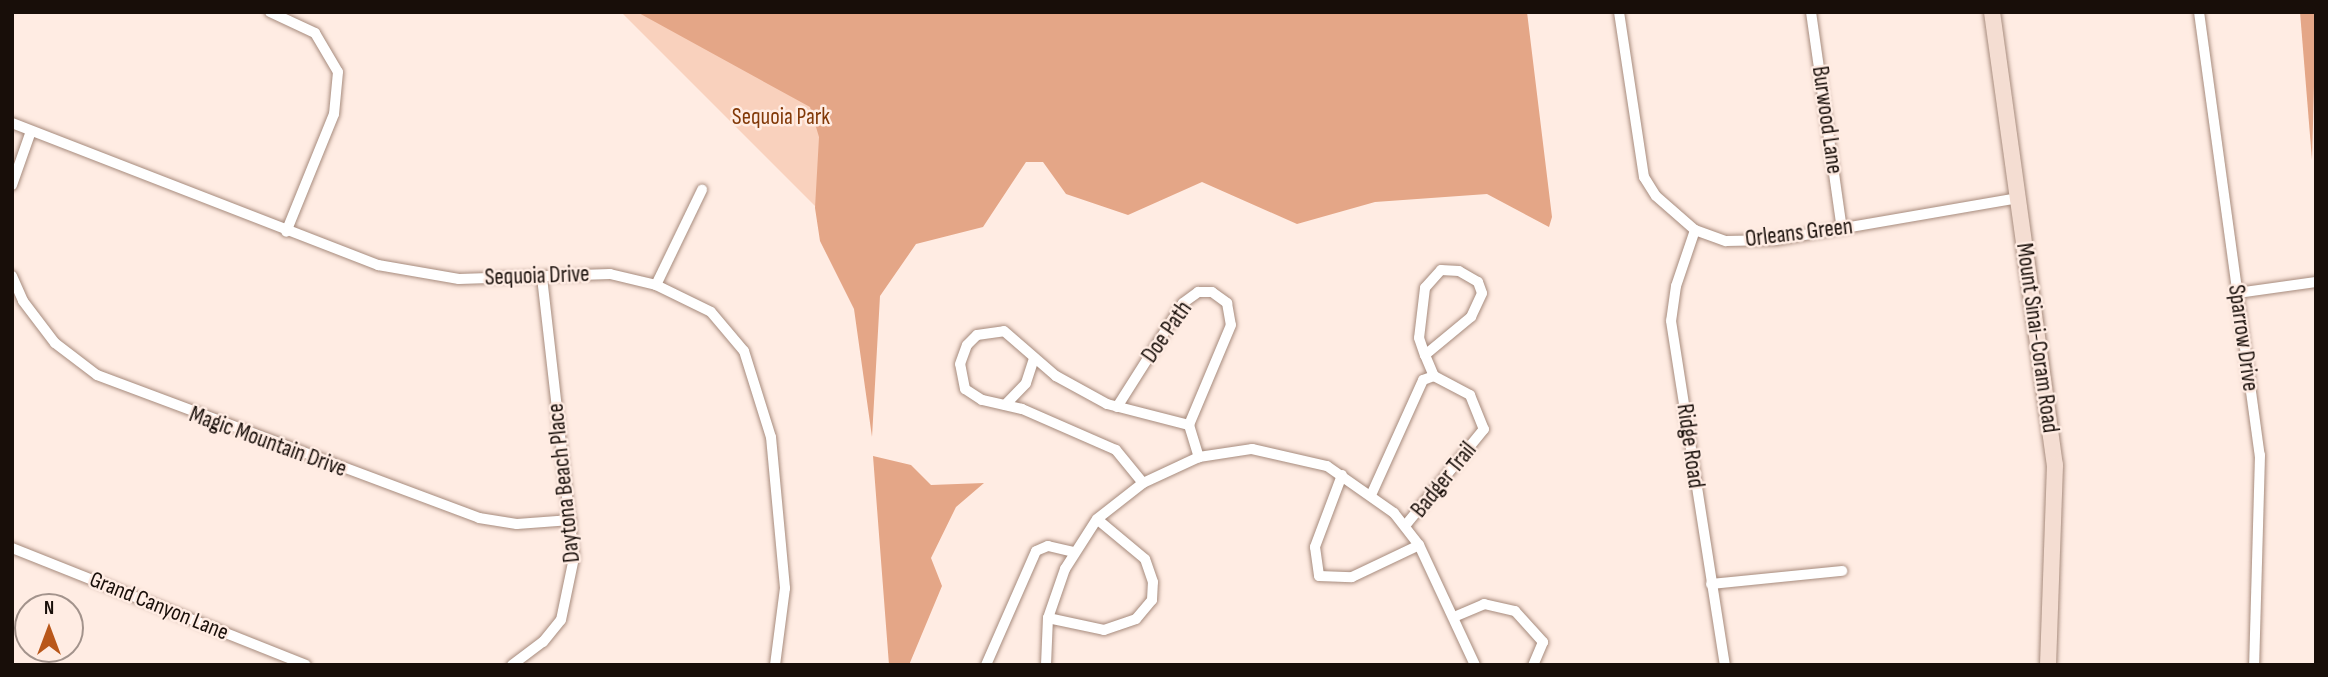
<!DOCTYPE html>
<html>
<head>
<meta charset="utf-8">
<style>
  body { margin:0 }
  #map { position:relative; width:2328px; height:677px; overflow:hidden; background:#ffece3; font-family:"Sofia Sans Condensed",sans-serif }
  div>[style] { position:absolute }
  .green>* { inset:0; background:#f9d1bd }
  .forest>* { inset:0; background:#e4a687 }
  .roads { filter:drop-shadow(0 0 2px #a78b7d) drop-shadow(0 0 2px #a78b7d) }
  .minor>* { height:10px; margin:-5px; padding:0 5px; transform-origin:5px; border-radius:5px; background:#fff }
  .secondary>* { height:16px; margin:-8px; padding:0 8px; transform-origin:8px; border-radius:8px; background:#f4ddd2 }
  span { translate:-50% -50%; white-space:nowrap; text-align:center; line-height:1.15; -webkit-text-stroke:5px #ffece3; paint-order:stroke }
  .park-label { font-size:23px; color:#823908 }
  .street-label { font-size:23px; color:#180e09 }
  .frame { position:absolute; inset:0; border:14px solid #180e09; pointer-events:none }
  .north { position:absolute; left:14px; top:593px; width:70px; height:70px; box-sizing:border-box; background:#ffece3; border:2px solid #a3938c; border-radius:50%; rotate:0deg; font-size:19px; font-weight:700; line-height:28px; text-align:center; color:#180e09 }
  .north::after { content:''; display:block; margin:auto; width:24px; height:32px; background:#b9571a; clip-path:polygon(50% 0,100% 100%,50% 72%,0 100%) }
</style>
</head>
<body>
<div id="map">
  <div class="green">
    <div style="clip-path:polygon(621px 12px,666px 12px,823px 97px,824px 215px)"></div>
  </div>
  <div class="forest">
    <div style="clip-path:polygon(637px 12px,1527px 12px,1552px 217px,1549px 227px,1487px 194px,1375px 202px,1297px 224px,1202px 182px,1128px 215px,1066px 194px,1043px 162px,1026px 162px,983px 227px,916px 244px,880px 296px,872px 437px,854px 309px,820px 241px,815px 208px,819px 137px,810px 107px)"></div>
    <div style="clip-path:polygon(2300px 12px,2316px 12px,2312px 160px)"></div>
    <div style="clip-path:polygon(873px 456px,911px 465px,931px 485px,984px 483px,956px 507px,931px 558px,942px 586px,909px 665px,889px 665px)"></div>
  </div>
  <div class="roads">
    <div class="minor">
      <div style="left:270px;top:12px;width:50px;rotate:25deg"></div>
      <div style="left:315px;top:33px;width:45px;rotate:59.5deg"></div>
      <div style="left:338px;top:72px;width:42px;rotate:95.4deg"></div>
      <div style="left:334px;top:114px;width:127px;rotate:112.1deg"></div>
      <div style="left:1619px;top:12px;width:167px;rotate:81.4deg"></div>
      <div style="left:1644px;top:177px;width:22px;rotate:58deg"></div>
      <div style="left:1656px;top:196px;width:52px;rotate:41.1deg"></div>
      <div style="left:1695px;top:230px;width:33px;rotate:20deg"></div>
      <div style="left:1726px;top:241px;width:49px;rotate:-1.2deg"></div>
      <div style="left:1775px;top:240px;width:247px;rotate:-9.8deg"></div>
      <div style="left:1811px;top:12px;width:219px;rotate:81.9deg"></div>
      <div style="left:2199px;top:12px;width:447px;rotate:82.2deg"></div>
      <div style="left:2260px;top:455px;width:210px;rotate:91.6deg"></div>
      <div style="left:12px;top:123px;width:393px;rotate:21.2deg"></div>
      <div style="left:378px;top:265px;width:82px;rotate:9.8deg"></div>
      <div style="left:459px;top:279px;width:151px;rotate:-1.9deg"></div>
      <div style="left:610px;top:274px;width:47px;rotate:13.4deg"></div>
      <div style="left:656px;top:285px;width:61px;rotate:26.1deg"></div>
      <div style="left:711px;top:312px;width:51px;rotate:49.8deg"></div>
      <div style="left:744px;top:351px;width:90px;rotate:72.6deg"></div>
      <div style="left:771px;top:437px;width:152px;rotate:84.7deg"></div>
      <div style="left:785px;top:588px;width:78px;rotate:97.4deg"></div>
      <div style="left:12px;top:185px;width:57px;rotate:-70.6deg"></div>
      <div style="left:1695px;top:230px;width:59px;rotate:108.7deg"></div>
      <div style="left:1676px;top:286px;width:35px;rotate:98deg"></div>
      <div style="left:1671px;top:321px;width:348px;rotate:81.1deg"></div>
      <div style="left:12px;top:276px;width:27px;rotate:66deg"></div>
      <div style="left:23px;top:301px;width:53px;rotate:52.7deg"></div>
      <div style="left:55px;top:343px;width:53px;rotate:37.3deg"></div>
      <div style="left:97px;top:375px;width:408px;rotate:20.5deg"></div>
      <div style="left:479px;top:518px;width:38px;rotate:9deg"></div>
      <div style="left:517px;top:524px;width:54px;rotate:-4.2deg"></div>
      <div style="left:656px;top:285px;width:106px;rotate:-64.2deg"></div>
      <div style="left:2237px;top:293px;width:80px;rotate:-7.9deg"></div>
      <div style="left:1425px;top:355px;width:60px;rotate:-39.6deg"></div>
      <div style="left:1471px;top:317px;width:26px;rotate:-65deg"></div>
      <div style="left:1482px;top:293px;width:12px;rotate:-110deg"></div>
      <div style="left:1478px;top:282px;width:22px;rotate:-150deg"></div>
      <div style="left:1459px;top:271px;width:18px;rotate:-177deg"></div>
      <div style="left:1441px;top:270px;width:24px;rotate:132deg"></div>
      <div style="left:1425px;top:288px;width:50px;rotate:96.8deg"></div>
      <div style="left:1419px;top:338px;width:18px;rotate:71deg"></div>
      <div style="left:1425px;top:355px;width:23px;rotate:67deg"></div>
      <div style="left:1005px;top:405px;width:30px;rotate:-46deg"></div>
      <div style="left:1026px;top:383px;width:25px;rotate:-72deg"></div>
      <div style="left:1117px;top:407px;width:123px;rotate:-57.6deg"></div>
      <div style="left:1183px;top:303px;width:19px;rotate:-36deg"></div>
      <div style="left:1198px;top:292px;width:14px"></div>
      <div style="left:1212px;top:292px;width:19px;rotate:36deg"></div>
      <div style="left:1227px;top:303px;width:22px;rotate:80deg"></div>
      <div style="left:1231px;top:325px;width:108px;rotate:112.8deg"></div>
      <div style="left:1189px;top:425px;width:34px;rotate:73deg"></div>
      <div style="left:1342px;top:475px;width:77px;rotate:110.6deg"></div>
      <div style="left:1315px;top:547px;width:29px;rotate:82deg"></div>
      <div style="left:1319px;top:576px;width:33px;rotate:2deg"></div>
      <div style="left:1352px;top:577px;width:74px;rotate:-25.5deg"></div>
      <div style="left:1143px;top:483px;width:43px;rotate:-129.3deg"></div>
      <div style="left:1116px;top:450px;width:103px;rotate:-156.4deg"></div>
      <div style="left:1022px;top:409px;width:41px;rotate:-167.3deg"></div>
      <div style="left:982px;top:400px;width:20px;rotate:-147deg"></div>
      <div style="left:965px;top:389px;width:25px;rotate:-101deg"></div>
      <div style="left:960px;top:364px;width:20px;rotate:-70deg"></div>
      <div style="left:967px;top:345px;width:14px;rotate:-45deg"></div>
      <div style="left:977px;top:335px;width:27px;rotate:-8deg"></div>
      <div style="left:1004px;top:331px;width:69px;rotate:40.9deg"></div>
      <div style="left:1056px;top:376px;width:58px;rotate:28.8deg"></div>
      <div style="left:1107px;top:404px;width:85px;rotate:14.4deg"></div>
      <div style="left:1372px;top:493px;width:124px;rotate:-65.7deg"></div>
      <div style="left:1423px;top:380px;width:12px;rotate:-20deg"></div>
      <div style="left:1434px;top:376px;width:41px;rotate:27.8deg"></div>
      <div style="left:1470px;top:395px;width:37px;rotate:68deg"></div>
      <div style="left:1484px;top:429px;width:125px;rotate:129.2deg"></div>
      <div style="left:12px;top:548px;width:316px;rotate:21.7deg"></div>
      <div style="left:1711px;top:584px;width:132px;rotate:-5.7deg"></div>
      <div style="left:1454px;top:617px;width:33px;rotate:-23deg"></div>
      <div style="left:1484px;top:604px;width:32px;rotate:13deg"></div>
      <div style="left:1515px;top:611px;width:42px;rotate:47.9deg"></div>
      <div style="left:1543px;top:642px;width:25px;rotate:113deg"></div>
      <div style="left:1048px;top:618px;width:57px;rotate:12.1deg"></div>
      <div style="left:1104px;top:630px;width:34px;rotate:-19deg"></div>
      <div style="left:1136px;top:619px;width:25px;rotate:-50deg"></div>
      <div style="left:1152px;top:600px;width:18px;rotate:-87deg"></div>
      <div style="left:1153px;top:582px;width:24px;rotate:-109deg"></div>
      <div style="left:1145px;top:559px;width:62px;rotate:-140.2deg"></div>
      <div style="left:512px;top:665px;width:39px;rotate:-37deg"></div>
      <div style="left:543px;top:642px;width:28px;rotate:-51deg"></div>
      <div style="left:561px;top:620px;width:63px;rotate:-78.2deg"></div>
      <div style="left:574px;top:558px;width:282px;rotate:-96.5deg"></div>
      <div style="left:986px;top:665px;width:124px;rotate:-66.3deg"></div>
      <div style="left:1036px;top:551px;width:13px;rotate:-23deg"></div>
      <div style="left:1048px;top:546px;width:27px;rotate:13deg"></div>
      <div style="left:1046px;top:665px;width:47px;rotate:-87.6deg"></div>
      <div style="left:1048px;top:618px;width:52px;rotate:-70.9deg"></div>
      <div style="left:1065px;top:569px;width:59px;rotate:-57.4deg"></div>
      <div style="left:1097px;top:519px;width:58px;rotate:-38deg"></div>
      <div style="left:1143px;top:483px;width:62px;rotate:-24.9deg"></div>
      <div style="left:1199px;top:457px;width:54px;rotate:-8.6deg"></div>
      <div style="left:1252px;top:449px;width:77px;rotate:12.8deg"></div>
      <div style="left:1327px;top:466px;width:82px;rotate:35deg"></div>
      <div style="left:1394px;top:513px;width:41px;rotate:52deg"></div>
      <div style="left:1419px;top:545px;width:132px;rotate:65deg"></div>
    </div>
    <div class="secondary">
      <div style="left:1992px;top:12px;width:457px;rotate:82.1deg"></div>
      <div style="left:2055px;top:465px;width:200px;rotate:92deg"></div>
    </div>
  </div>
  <div class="park-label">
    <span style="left:781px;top:117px">Sequoia Park</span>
  </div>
  <div class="street-label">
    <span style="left:1827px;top:120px;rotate:82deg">Burwood Lane</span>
    <span style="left:1799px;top:233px;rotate:-7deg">Orleans Green</span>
    <span style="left:537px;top:276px;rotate:-2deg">Sequoia Drive</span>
    <span style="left:1167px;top:332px;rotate:-55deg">Doe Path</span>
    <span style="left:2037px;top:338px;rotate:82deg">Mount Sinai-Coram Road</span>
    <span style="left:2243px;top:338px;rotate:82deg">Sparrow Drive</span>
    <span style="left:268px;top:442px;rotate:20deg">Magic Mountain Drive</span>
    <span style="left:1690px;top:446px;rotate:82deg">Ridge Road</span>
    <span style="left:1444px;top:480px;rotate:-51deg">Badger Trail</span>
    <span style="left:564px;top:483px;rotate:-96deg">Daytona Beach Place</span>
    <span style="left:159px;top:606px;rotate:22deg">Grand Canyon Lane</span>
  </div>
  <div class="frame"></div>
  <div class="north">N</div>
</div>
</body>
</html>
